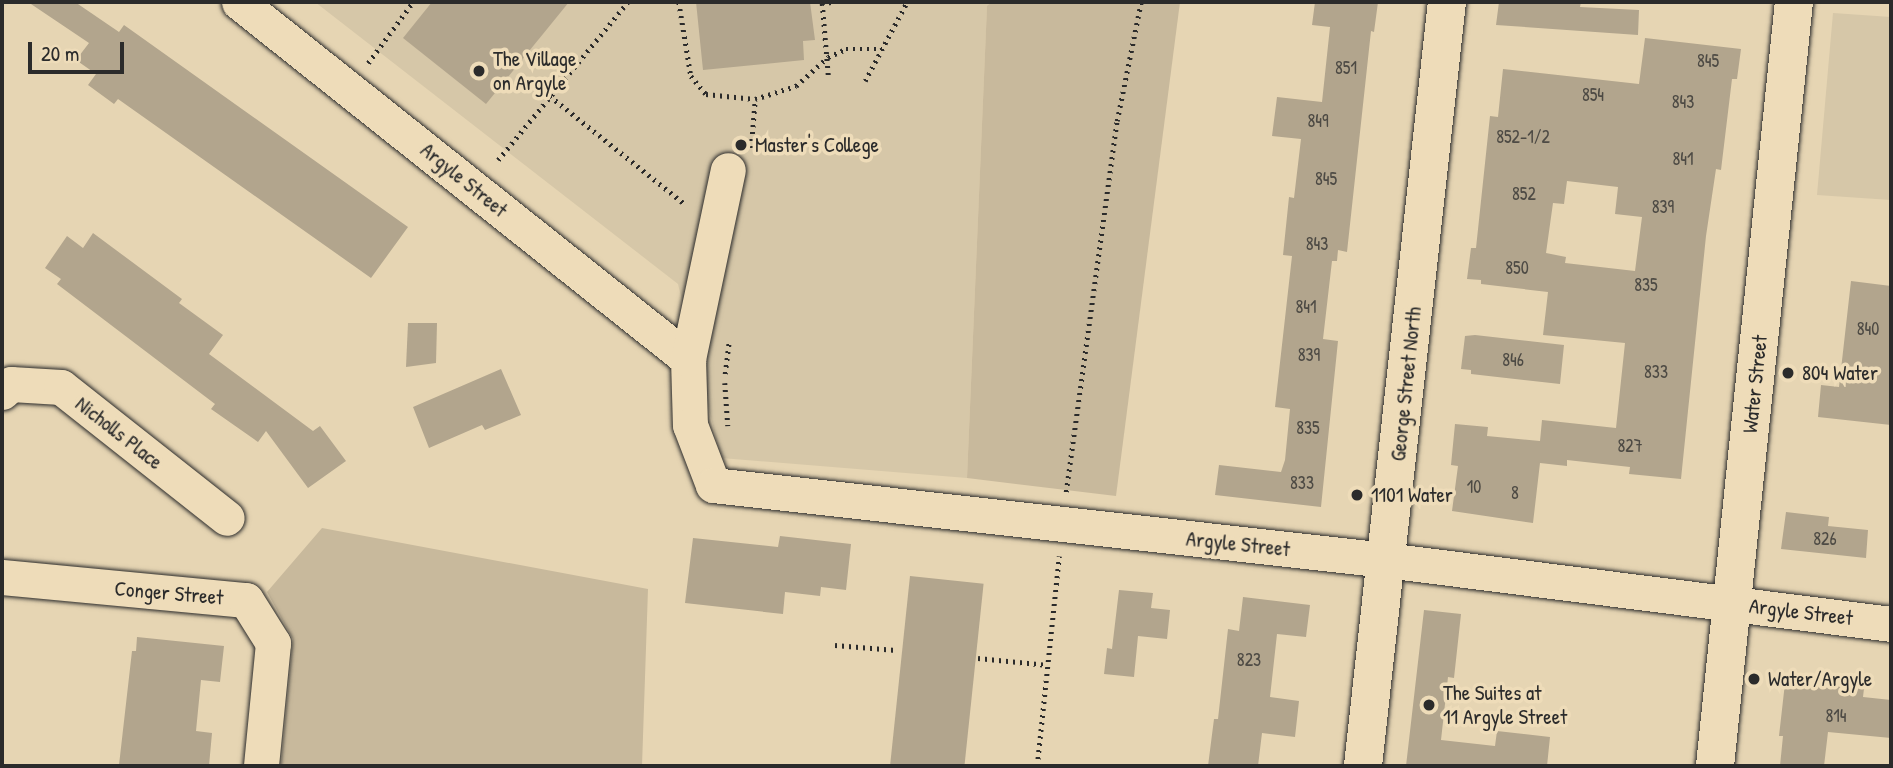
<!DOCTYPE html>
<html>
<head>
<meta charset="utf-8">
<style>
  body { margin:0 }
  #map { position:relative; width:1893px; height:768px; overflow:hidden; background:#e6d5b3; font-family:"Patrick Hand",sans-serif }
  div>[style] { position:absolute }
  .built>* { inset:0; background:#d6c7a8 }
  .green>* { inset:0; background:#c8b99c }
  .building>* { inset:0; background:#b2a58d; transform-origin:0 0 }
  .path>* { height:4.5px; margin-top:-2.25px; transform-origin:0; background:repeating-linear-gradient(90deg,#2b2b2b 0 2px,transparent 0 7px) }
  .roads { filter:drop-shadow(0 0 2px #2b2b2b) drop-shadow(0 0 2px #2b2b2b) }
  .street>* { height:35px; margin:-17.5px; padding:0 17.5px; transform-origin:17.5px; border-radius:17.5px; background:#eedcb9 }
  .secondary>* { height:38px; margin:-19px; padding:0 19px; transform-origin:19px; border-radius:19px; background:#eedcb9 }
  .dots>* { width:19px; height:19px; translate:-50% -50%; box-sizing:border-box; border:4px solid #eedcb9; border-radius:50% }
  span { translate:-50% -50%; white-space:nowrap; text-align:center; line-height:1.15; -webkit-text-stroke:7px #eedcb9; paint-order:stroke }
  .number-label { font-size:18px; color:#4d4a44 }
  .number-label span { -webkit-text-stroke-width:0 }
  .poi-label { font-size:21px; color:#2b2b2b }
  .left { translate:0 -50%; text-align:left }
  .street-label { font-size:21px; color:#2b2b2b }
  .frame { position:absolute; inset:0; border:4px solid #2b2b2b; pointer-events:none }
  .scale { position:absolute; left:28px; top:42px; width:96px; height:32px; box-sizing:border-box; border:4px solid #2b2b2b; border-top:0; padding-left:9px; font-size:21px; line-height:24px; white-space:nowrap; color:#2b2b2b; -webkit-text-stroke:5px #eedcb9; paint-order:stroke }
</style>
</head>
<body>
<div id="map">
  <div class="built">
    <div style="clip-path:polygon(315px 2px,992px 2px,987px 7px,967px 478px,721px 458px,678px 284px)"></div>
    <div style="clip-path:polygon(1833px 13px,1891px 17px,1891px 200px,1817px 195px)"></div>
  </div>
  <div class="green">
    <div style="clip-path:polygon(992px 2px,1180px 2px,1116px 496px,967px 478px,987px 6px)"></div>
    <div style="clip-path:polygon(322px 528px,648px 589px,642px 766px,281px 766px,293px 639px,267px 592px)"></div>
  </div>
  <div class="building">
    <div style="clip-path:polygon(28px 2px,75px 2px,119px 32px,124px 25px,408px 227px,371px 278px,118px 99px,114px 104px,88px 85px,96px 74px,76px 60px,89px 43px)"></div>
    <div style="clip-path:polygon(432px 2px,569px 2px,486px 104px,403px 38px)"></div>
    <div style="clip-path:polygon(696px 2px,810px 2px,815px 40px,803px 41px,804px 60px,703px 70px)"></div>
    <div style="clip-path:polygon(1315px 2px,1378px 2px,1374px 32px,1371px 31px,1347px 252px,1338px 250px,1337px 261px,1332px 261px,1323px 339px,1338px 341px,1321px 507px,1215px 495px,1219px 465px,1281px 472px,1285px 460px,1290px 409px,1275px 407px,1292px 256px,1283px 255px,1289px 197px,1294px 198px,1301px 139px,1272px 136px,1277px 97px,1322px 102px,1330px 27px,1312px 25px)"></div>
    <div style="clip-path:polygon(1499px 2px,1581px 2px,1580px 7px,1639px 10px,1638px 35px,1496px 25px)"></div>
    <div style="clip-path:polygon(evenodd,1645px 38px,1741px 49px,1737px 79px,1732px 79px,1721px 170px,1716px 169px,1706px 236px,1681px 479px,1629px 474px,1630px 467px,1567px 460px,1567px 466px,1540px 463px,1533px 523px,1452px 511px,1458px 466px,1451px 465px,1455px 424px,1488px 427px,1487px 436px,1540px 441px,1542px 420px,1616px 428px,1625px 343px,1543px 335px,1548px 292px,1481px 284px,1481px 280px,1467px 279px,1471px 248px,1476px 248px,1490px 116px,1498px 117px,1503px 69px,1639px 84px,1645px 38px,1567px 181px,1618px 187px,1615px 214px,1642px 217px,1635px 271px,1565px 263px,1566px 257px,1546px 253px,1553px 203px,1564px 204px,1567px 181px)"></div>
    <div style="clip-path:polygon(93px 233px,182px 299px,179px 303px,223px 335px,209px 354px,313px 431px,320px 426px,346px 461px,308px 488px,266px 431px,258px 442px,211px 409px,215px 404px,57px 284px,61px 279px,45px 268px,67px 236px,83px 248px)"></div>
    <div style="clip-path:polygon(1851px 281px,1891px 286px,1891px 425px,1818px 417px,1821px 385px,1839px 387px)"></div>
    <div style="clip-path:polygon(408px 323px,437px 323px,436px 363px,406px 367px)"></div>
    <div style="clip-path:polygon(1475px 335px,1564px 345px,1560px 384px,1471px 374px,1471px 370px,1461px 369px,1465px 336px)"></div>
    <div style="clip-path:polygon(501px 369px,521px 415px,485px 430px,482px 425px,429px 448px,413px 407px)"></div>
    <div style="clip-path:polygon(1786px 512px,1829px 517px,1828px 526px,1868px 530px,1866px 558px,1781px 549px)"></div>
    <div style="clip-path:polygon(780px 536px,851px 544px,846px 590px,821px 587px,820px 596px,785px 592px,783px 614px,685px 603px,693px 538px,778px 547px)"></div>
    <div style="left:910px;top:576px;width:74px;height:191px;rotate:6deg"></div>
    <div style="clip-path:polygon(1119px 590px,1153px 593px,1151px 608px,1170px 610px,1167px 639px,1138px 636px,1134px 677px,1104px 674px,1107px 648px,1112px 649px)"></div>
    <div style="clip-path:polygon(1243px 597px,1310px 605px,1306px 637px,1277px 634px,1270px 697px,1299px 701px,1295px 737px,1262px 733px,1258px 766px,1208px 766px,1214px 719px,1218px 719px,1228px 629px,1239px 631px)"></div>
    <div style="clip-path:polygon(1424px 610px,1461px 614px,1454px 678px,1448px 677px,1441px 740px,1495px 746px,1497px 731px,1550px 737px,1547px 766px,1406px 766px)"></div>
    <div style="clip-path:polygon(137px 637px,224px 646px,220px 682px,201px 680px,196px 731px,212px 733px,209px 766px,119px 765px,132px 651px,136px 651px)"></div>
    <div style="clip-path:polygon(1827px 676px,1865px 680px,1863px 697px,1891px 700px,1891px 738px,1828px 732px,1824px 766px,1780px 766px,1783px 736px,1779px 736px,1785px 683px,1826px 687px)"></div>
  </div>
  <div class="path">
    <div style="left:679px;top:2px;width:75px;rotate:80.8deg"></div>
    <div style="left:691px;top:76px;width:23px;rotate:50deg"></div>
    <div style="left:706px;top:94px;width:49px;rotate:5.8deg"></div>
    <div style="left:755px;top:99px;width:43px;rotate:-17.6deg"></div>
    <div style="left:796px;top:86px;width:43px;rotate:-42.2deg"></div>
    <div style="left:828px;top:57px;width:20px;rotate:-24deg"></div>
    <div style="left:846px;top:49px;width:36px"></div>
    <div style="left:368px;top:63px;width:76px;rotate:-53.6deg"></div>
    <div style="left:828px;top:75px;width:72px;rotate:-94.8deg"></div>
    <div style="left:822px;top:3px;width:10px;rotate:-6deg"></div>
    <div style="left:865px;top:81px;width:89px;rotate:-62deg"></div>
    <div style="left:550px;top:96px;width:174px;rotate:38.7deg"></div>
    <div style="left:751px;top:148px;width:49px;rotate:-85.3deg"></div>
    <div style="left:498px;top:160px;width:205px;rotate:-50.6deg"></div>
    <div style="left:725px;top:374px;width:33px;rotate:-83deg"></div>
    <div style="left:725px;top:383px;width:43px;rotate:86deg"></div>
    <div style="left:1066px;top:492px;width:374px;rotate:-82.2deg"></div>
    <div style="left:1117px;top:121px;width:121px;rotate:-78.6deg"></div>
    <div style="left:835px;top:645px;width:61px;rotate:4.7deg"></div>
    <div style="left:978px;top:658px;width:70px;rotate:5.7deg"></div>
    <div style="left:1037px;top:766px;width:211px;rotate:-84deg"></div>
  </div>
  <div class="roads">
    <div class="street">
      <div style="left:239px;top:2px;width:574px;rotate:38.49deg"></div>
      <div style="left:688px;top:359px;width:66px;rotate:88.3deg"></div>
      <div style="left:690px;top:425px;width:64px;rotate:69deg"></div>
      <div style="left:713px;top:485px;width:677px;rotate:6.36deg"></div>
      <div style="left:1386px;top:560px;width:509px;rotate:7.22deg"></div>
      <div style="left:688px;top:359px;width:193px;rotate:-78.1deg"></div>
      <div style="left:2px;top:392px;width:12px;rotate:-42deg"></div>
      <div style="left:11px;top:384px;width:50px;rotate:3.4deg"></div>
      <div style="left:61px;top:387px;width:211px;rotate:38.3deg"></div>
      <div style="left:2px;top:577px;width:245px;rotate:5.4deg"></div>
      <div style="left:246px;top:600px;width:51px;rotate:57.9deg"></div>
      <div style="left:273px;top:643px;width:124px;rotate:95.6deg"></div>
    </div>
    <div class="secondary">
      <div style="left:1363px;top:766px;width:769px;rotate:-83.73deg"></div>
      <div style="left:1715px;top:766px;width:768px;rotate:-84.1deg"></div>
    </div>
  </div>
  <div class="dots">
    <div style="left:479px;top:71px;background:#2b2b2b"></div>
    <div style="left:741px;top:145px;background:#2b2b2b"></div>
    <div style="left:1788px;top:373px;background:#2b2b2b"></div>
    <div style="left:1357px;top:495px;background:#2b2b2b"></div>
    <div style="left:1754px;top:679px;background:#2b2b2b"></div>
    <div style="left:1429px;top:705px;background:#2b2b2b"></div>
  </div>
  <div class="number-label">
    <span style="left:1708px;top:61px">845</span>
    <span style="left:1346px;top:68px">851</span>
    <span style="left:1593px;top:95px">854</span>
    <span style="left:1683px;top:102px">843</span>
    <span style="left:1318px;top:121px">849</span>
    <span style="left:1523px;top:137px">852-1/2</span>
    <span style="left:1683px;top:159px">841</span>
    <span style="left:1326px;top:179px">845</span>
    <span style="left:1524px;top:194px">852</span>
    <span style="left:1663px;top:207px">839</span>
    <span style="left:1317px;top:244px">843</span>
    <span style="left:1517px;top:268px">850</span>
    <span style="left:1646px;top:285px">835</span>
    <span style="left:1306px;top:307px">841</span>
    <span style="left:1868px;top:329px">840</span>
    <span style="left:1309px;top:355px">839</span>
    <span style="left:1513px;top:360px">846</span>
    <span style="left:1656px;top:372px">833</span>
    <span style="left:1308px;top:428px">835</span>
    <span style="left:1630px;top:446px">827</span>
    <span style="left:1302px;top:483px">833</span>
    <span style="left:1474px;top:487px">10</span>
    <span style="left:1515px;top:493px">8</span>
    <span style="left:1825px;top:539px">826</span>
    <span style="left:1249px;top:660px">823</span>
    <span style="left:1836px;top:716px">814</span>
  </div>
  <div class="poi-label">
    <span class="left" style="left:493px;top:71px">The Village<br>on Argyle</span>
    <span class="left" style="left:755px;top:145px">Master's College</span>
    <span class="left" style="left:1802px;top:373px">804 Water</span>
    <span class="left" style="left:1371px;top:495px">1101 Water</span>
    <span class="left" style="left:1768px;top:679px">Water/Argyle</span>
    <span class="left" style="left:1443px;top:705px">The Suites at<br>11 Argyle Street</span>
  </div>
  <div class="street-label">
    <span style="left:464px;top:180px;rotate:39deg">Argyle Street</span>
    <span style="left:1406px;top:384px;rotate:-84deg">George Street North</span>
    <span style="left:1755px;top:384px;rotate:-84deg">Water Street</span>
    <span style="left:119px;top:433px;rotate:38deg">Nicholls Place</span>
    <span style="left:1238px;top:544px;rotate:6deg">Argyle Street</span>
    <span style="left:169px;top:593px;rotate:5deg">Conger Street</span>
    <span style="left:1801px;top:612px;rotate:7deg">Argyle Street</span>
  </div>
  <div class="frame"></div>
  <div class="scale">20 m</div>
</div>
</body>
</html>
